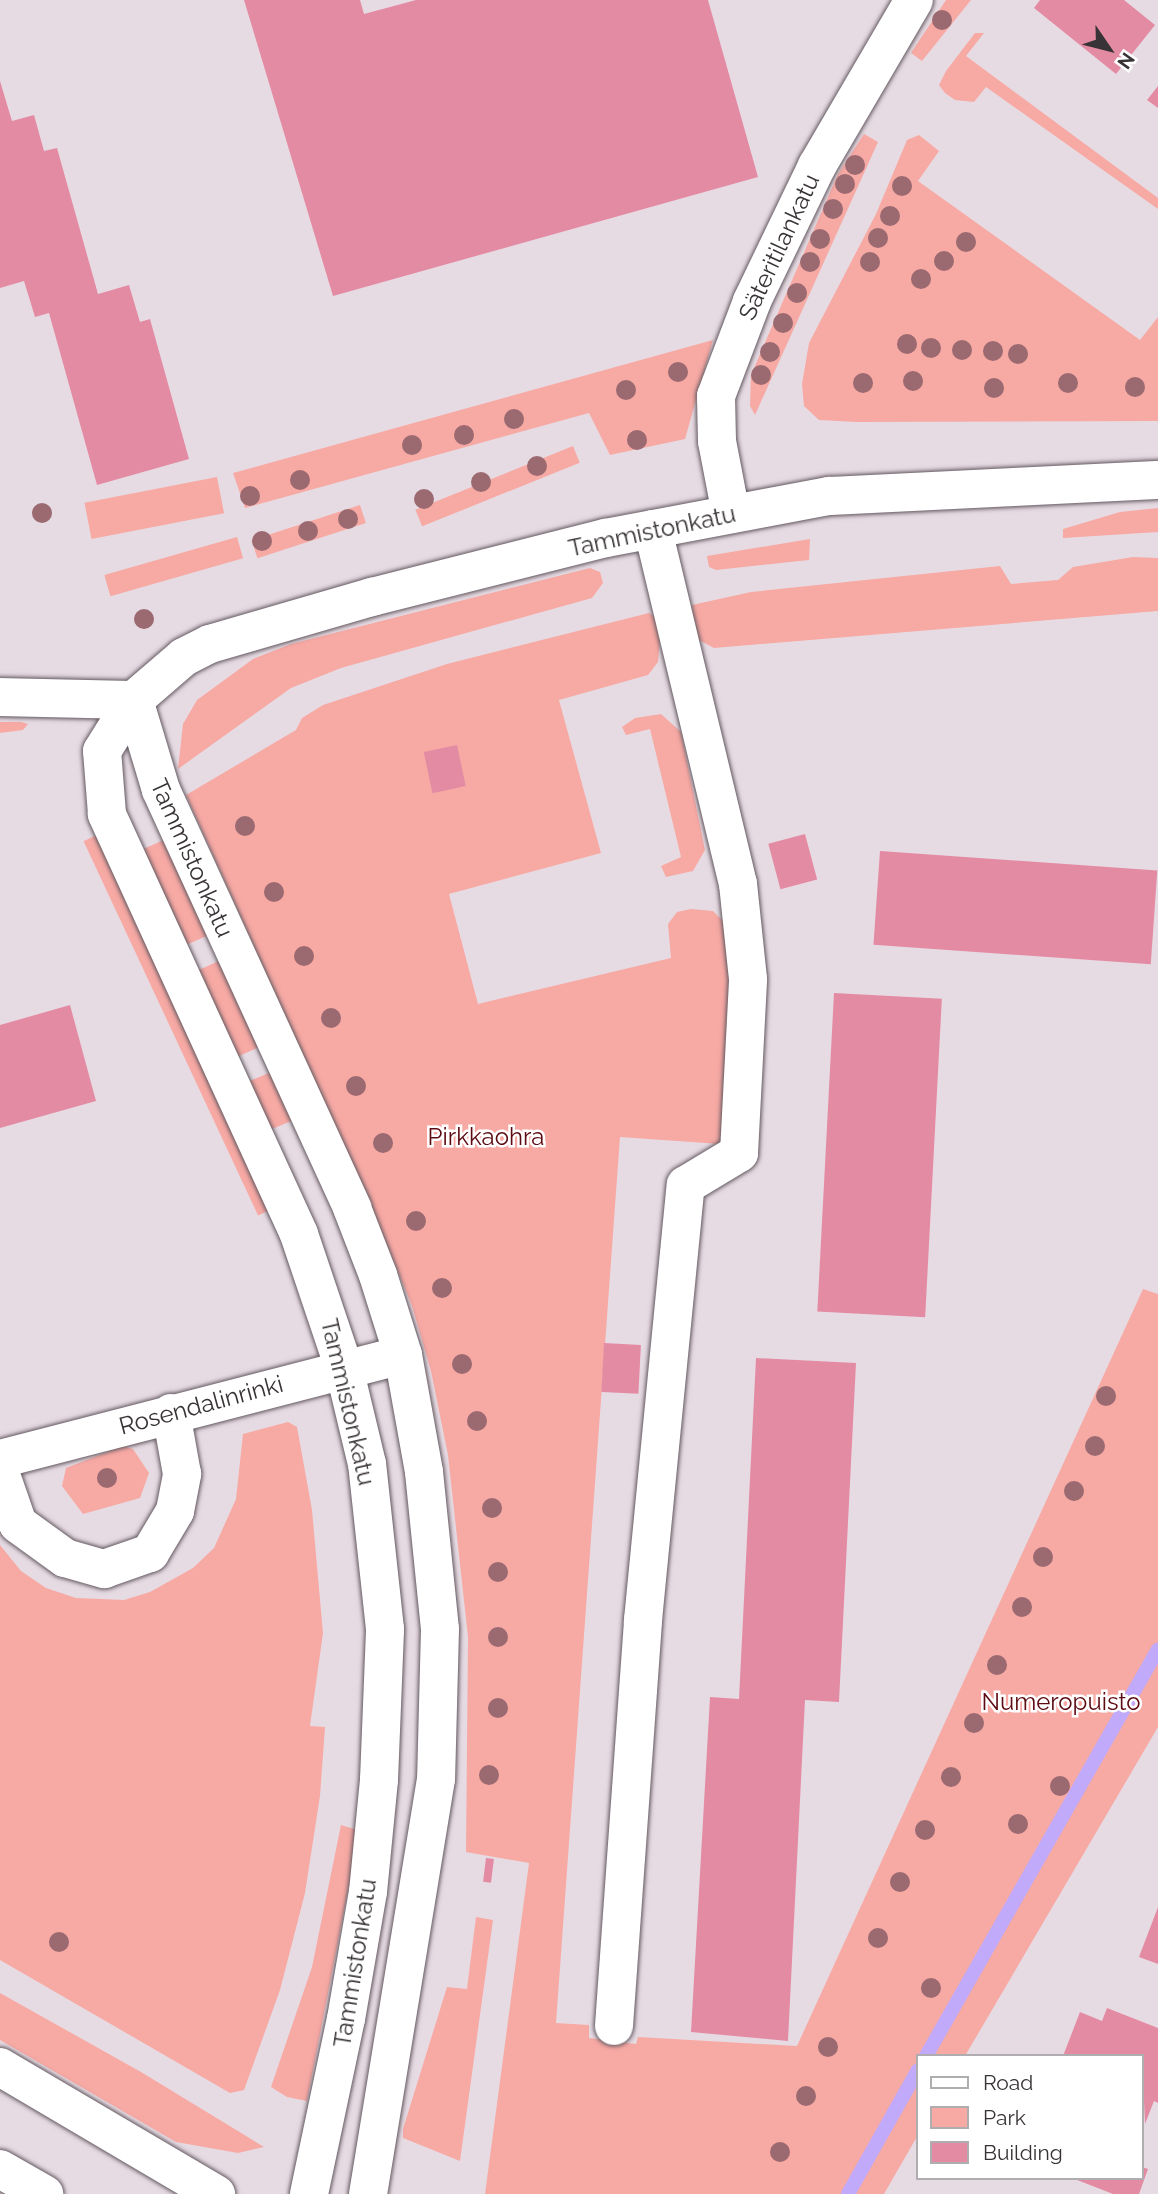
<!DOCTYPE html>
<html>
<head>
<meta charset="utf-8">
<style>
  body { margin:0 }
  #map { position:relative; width:1158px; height:2194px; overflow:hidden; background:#e7dbe3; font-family:Raleway,sans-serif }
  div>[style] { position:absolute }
  .green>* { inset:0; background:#f7a9a4; transform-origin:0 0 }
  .stream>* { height:14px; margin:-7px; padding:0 7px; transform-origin:7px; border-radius:7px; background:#c1aaf9 }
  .building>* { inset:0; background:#e48ba4; transform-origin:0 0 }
  .roads { filter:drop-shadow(0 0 2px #635960) drop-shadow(0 0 2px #635960) }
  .minor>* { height:38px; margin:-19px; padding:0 19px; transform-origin:19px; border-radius:19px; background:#fff }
  .major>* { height:38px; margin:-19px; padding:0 19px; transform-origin:19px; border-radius:19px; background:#fff }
  .trees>* { width:20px; height:20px; margin:-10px; border-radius:50%; background:#9b6970 }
  span { translate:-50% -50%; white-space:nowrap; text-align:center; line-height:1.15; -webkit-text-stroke:5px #fff; paint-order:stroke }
  .street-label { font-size:24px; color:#383336 }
  .park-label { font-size:24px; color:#5d0b12 }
  .legend { position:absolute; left:916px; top:2054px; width:228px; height:126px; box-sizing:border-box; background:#fff; border:2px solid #afadaf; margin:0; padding:9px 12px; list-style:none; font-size:21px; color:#383336 }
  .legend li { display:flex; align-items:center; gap:14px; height:35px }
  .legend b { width:35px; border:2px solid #afadaf }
  .north { position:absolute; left:1074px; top:14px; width:70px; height:70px; -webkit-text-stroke:5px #fff; paint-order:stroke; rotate:125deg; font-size:19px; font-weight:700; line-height:28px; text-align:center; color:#383336 }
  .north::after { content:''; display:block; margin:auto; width:24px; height:32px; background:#383336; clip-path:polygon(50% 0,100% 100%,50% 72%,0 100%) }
</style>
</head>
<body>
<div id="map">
  <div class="green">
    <div style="clip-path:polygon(946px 0,971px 0,922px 61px,911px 53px)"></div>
    <div style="clip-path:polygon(975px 33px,984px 33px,966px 56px,1158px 198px,1158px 209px,986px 87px,974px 102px,955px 100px,945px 93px,939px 85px,946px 71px)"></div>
    <div style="clip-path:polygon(864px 134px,878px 142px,755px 415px,750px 406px,751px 375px,838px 174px)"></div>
    <div style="clip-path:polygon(919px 135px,939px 151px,918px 181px,1140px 340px,1158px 317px,1158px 421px,857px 422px,819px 420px,804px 406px,802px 384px,809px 343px,876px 214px,907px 140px)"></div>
    <div style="clip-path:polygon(713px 340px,685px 439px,610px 455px,589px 413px,245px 508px,233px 473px)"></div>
    <div style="left:573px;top:446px;width:18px;height:170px;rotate:68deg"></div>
    <div style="left:217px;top:477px;width:37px;height:135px;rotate:79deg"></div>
    <div style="left:360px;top:505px;width:19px;height:114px;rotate:72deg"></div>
    <div style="clip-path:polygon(1158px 508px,1158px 532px,1063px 538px,1063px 529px,1120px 512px)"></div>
    <div style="left:237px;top:537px;width:22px;height:138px;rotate:74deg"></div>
    <div style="clip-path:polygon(810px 539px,809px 560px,716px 570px,709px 567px,707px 556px)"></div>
    <div style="clip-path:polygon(1133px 557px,1158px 558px,1158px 611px,714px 648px,695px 638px,692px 605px,751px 592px,1000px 566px,1011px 584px,1058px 580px,1073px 567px)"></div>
    <div style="clip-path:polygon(590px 568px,600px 572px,603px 583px,592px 598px,341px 668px,291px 688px,178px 769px,183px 724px,197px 700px,253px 659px,291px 644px)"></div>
    <div style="clip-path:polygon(649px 613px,660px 620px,661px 631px,658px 662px,648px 675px,559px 700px,601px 853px,449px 894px,478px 1004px,671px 958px,668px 924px,677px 912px,691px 909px,713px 911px,723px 921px,731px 978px,731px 1055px,720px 1144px,620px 1137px,556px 2023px,589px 2025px,589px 2038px,636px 2044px,638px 2037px,797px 2046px,1143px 1289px,1158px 1294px,1158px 1727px,965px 2056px,918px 2056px,918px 2135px,884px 2194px,485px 2194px,529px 1863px,466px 1852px,468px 1637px,448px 1455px,431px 1371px,412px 1306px,376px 1218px,186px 795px,296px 730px,302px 718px,323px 705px,447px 664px)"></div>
    <div style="clip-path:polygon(661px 714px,681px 732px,705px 850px,693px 871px,666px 877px,661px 866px,681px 857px,650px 729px,626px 735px,622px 727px,635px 718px)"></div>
    <div style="clip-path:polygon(0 722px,21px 722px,28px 724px,23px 730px,0 733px)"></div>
    <div style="left:99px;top:834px;width:413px;height:17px;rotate:65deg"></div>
    <div style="left:166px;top:839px;width:105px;height:24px;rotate:66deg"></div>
    <div style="left:221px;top:960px;width:95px;height:25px;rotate:66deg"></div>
    <div style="left:271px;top:1072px;width:53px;height:25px;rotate:67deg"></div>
    <div style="clip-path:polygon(288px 1422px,297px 1427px,312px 1510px,323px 1633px,310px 1726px,325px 1727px,320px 1796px,305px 1893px,280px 1990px,244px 2090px,230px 2093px,0 1960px,0 1545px,21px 1571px,46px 1588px,76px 1598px,124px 1600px,150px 1592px,193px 1568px,214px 1548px,236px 1499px,243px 1434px)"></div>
    <div style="clip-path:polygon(123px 1446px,133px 1449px,149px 1473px,140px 1498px,83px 1514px,62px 1486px,66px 1468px)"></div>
    <div style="clip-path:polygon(341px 1825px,357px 1830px,357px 1844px,307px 2101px,287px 2097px,271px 2087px,312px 1967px)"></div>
    <div style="clip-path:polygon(476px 1917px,493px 1920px,460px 2161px,403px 2138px,403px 2129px,447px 1987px,467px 1989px)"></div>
    <div style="clip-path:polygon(0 1993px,141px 2072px,264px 2147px,238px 2153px,176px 2142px,0 2040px)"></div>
  </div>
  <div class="stream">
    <div style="left:926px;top:2056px;width:468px;rotate:-60.3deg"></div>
    <div style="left:848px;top:2194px;width:142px;rotate:-60.6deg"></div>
  </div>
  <div class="building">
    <div style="clip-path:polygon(244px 0,360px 0,364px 14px,416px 0,708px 0,758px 177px,333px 296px)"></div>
    <div style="clip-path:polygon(1040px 0,1124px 0,1155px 25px,1116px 74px,1034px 8px)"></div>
    <div style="clip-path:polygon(0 81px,12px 121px,34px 115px,44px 151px,57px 148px,98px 294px,129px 285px,140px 322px,150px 319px,189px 459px,97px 485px,49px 313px,35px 317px,24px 281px,0 288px)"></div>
    <div style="clip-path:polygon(1158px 86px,1158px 108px,1147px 100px)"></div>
    <div style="left:457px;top:745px;width:42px;height:34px;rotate:78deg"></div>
    <div style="left:805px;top:834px;width:47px;height:38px;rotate:75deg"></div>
    <div style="left:880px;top:851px;width:278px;height:94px;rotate:4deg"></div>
    <div style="left:834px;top:993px;width:108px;height:319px;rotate:3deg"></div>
    <div style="clip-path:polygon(70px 1005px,96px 1101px,0 1128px,0 1025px)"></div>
    <div style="left:604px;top:1343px;width:37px;height:49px;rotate:3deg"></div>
    <div style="clip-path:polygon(756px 1358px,856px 1363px,839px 1702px,805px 1700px,788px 2041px,691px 2032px,710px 1697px,739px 1699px)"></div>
    <div style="left:486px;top:1858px;width:8px;height:24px;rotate:7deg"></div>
    <div style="clip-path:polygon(1158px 1907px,1158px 1964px,1139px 1957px)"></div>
    <div style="clip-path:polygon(1107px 2008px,1158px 2028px,1158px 2103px,1154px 2101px,1145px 2124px,1142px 2056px,1063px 2056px,1080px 2012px,1102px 2021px)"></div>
    <div style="clip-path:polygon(1142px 2167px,1148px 2169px,1139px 2194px,1113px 2194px,1072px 2178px,1142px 2178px)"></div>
  </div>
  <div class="roads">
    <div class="minor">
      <div style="left:731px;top:514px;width:74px;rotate:-100.9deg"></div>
      <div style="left:717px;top:441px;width:45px;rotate:-91.3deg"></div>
      <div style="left:716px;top:396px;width:102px;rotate:-69.2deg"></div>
      <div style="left:752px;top:301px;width:150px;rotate:-64.3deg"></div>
      <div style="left:817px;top:166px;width:192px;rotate:-59.7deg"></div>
      <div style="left:0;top:697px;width:134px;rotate:1.3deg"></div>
      <div style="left:134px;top:700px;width:94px;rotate:73.3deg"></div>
      <div style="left:161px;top:790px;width:460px;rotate:65.4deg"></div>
      <div style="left:352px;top:1208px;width:72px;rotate:68.8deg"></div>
      <div style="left:378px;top:1275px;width:84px;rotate:72.6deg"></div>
      <div style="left:403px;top:1355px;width:119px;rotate:79.8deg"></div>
      <div style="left:424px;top:1472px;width:158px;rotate:84.2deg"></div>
      <div style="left:440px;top:1629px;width:150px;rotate:91.5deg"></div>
      <div style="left:436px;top:1779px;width:421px;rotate:99.3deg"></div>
      <div style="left:0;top:1459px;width:416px;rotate:-14.5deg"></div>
      <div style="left:0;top:1472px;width:55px;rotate:70.9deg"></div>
      <div style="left:18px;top:1524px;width:58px;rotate:35.9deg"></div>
      <div style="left:65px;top:1558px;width:41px;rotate:15.8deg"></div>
      <div style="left:104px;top:1569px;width:49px;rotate:-19.2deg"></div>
      <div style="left:150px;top:1553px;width:49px;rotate:-59.2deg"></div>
      <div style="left:175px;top:1511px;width:38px;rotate:-79deg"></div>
      <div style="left:182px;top:1474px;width:62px;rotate:-100.2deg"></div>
      <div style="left:614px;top:2026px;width:407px;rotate:-85.9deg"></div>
      <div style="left:643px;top:1620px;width:437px;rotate:-84.4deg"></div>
      <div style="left:686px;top:1185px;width:62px;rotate:-31.1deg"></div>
      <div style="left:739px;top:1153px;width:174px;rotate:-87deg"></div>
      <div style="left:748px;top:979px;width:96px;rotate:-96deg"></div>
      <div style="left:738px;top:884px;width:365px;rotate:-103.5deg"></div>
      <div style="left:309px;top:2194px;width:179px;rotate:-78.1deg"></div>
      <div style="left:346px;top:2019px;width:129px;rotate:-80.2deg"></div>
      <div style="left:368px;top:1892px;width:113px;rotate:-84.4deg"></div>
      <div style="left:379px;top:1780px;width:151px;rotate:-87.7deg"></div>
      <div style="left:385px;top:1629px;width:166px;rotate:-96.2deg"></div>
      <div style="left:367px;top:1464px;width:99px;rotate:-103.5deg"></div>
      <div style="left:344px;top:1368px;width:141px;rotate:-108.6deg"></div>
      <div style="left:299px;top:1234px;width:462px;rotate:-114.6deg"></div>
      <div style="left:107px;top:814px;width:63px;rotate:-94.5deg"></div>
      <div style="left:102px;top:751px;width:60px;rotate:-57.9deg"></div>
      <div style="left:134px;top:700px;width:66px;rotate:-40.7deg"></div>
      <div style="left:184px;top:657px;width:29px;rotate:-27deg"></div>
      <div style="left:210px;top:644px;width:169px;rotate:-16.2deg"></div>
      <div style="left:372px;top:597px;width:241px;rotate:-14.2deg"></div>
      <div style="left:606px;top:538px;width:227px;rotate:-10.7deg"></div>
      <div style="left:829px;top:496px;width:329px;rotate:-2.8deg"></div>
    </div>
    <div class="major">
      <div style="left:0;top:2067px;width:251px;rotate:30.5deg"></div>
      <div style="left:0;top:2169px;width:51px;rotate:29.6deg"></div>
    </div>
  </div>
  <div class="trees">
    <div style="left:942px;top:20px"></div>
    <div style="left:855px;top:165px"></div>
    <div style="left:845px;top:184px"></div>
    <div style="left:902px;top:186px"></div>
    <div style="left:833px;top:209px"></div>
    <div style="left:890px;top:216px"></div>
    <div style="left:878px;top:238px"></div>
    <div style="left:820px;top:239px"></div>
    <div style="left:966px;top:242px"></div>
    <div style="left:944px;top:261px"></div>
    <div style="left:810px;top:262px"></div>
    <div style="left:870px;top:262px"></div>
    <div style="left:921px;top:279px"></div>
    <div style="left:797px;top:293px"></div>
    <div style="left:783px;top:323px"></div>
    <div style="left:907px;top:344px"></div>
    <div style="left:931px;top:348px"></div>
    <div style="left:962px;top:350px"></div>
    <div style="left:993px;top:351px"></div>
    <div style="left:770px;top:352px"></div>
    <div style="left:1018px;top:354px"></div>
    <div style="left:678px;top:372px"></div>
    <div style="left:761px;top:375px"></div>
    <div style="left:913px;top:381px"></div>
    <div style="left:863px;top:383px"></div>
    <div style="left:1068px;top:383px"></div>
    <div style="left:1135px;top:387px"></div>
    <div style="left:994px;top:388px"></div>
    <div style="left:626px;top:390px"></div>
    <div style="left:514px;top:419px"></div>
    <div style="left:464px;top:435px"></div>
    <div style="left:637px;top:440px"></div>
    <div style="left:412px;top:445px"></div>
    <div style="left:537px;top:466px"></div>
    <div style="left:300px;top:480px"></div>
    <div style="left:481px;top:482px"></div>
    <div style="left:250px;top:496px"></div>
    <div style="left:424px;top:499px"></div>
    <div style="left:42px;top:513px"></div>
    <div style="left:348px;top:519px"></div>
    <div style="left:308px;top:531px"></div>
    <div style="left:262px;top:541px"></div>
    <div style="left:144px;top:619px"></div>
    <div style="left:245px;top:826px"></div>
    <div style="left:274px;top:892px"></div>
    <div style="left:304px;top:956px"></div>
    <div style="left:331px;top:1018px"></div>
    <div style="left:356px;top:1086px"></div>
    <div style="left:383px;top:1143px"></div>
    <div style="left:416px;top:1221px"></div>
    <div style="left:442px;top:1288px"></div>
    <div style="left:462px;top:1364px"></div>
    <div style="left:1106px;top:1396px"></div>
    <div style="left:477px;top:1421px"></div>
    <div style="left:1095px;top:1446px"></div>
    <div style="left:107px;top:1478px"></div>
    <div style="left:1074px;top:1491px"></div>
    <div style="left:492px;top:1508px"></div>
    <div style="left:1043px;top:1557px"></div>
    <div style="left:498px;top:1572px"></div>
    <div style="left:1022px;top:1607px"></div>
    <div style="left:498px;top:1637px"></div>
    <div style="left:997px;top:1665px"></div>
    <div style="left:498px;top:1708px"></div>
    <div style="left:974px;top:1723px"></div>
    <div style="left:489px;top:1775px"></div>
    <div style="left:951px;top:1777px"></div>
    <div style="left:1060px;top:1786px"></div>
    <div style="left:1018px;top:1824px"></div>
    <div style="left:925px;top:1830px"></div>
    <div style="left:900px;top:1882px"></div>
    <div style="left:878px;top:1938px"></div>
    <div style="left:59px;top:1942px"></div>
    <div style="left:931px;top:1988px"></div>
    <div style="left:828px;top:2047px"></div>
    <div style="left:806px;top:2096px"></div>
    <div style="left:780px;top:2152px"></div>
  </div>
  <div class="street-label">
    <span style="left:779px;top:247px;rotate:-65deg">Säteritilankatu</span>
    <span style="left:652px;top:531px;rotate:-12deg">Tammistonkatu</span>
    <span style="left:192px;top:858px;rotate:66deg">Tammistonkatu</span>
    <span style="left:348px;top:1402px;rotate:77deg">Tammistonkatu</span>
    <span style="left:201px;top:1405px;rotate:-15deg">Rosendalinrinki</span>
    <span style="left:355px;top:1963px;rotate:-81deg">Tammistonkatu</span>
  </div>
  <div class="park-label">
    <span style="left:486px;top:1137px">Pirkkaohra</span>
    <span style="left:1061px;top:1702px">Numeropuisto</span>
  </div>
  <ul class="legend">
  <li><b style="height:9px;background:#fff"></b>Road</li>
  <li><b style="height:19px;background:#f7a9a4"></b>Park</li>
  <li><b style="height:19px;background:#e48ba4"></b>Building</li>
  </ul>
  <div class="north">N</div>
</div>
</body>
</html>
